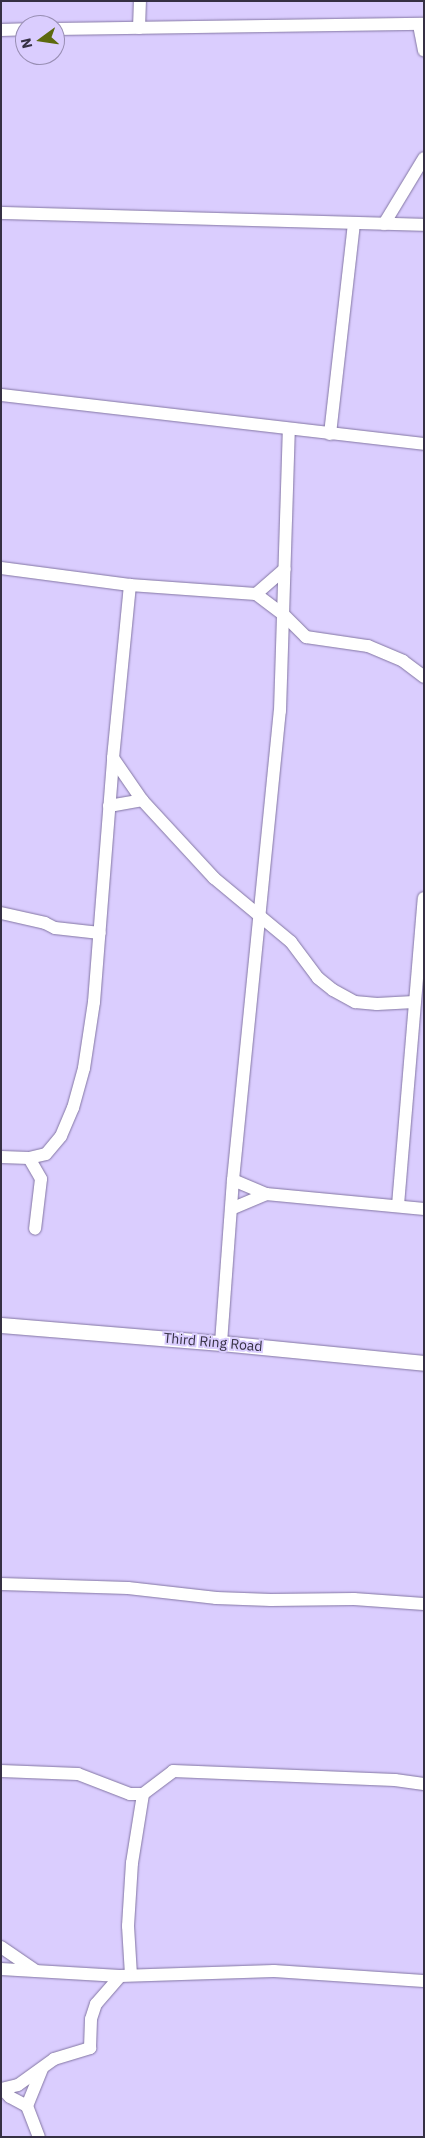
<!DOCTYPE html>
<html>
<head>
<meta charset="utf-8">
<style>
  body { margin:0 }
  #map { position:relative; width:425px; height:2138px; overflow:hidden; background:#dacdfe; font-family:"IBM Plex Sans",sans-serif }
  div>[style] { position:absolute }
  .roads { filter:drop-shadow(0 0 1px #8376a3) drop-shadow(0 0 1px #8376a3) }
  .minor>* { height:12px; margin:-6px; padding:0 6px; transform-origin:6px; border-radius:6px; background:#fff }
  .tertiary>* { height:15px; margin:-7.5px; padding:0 7.5px; transform-origin:7.5px; border-radius:7.5px; background:#fff }
  span { translate:-50% -50%; white-space:nowrap; text-align:center; line-height:1.15; -webkit-text-stroke:4px #dacdfe; paint-order:stroke }
  .street-label { font-size:14px; color:#353043 }
  .frame { position:absolute; inset:0; border:2px solid #353043; pointer-events:none }
  .north { position:absolute; left:15px; top:15px; width:50px; height:50px; box-sizing:border-box; background:#dacdfe; border:1px solid #988eb3; border-radius:50%; rotate:256deg; font-size:14px; font-weight:700; line-height:20px; text-align:center; color:#353043 }
  .north::after { content:''; display:block; margin:auto; width:18px; height:22px; background:#5d690e; clip-path:polygon(50% 0,100% 100%,50% 72%,0 100%) }
</style>
</head>
<body>
<div id="map">
  <div class="roads">
    <div class="minor">
      <div style="left:419px;top:25px;width:26px;rotate:79deg"></div>
      <div style="left:139px;top:28px;width:27px;rotate:-88deg"></div>
      <div style="left:55px;top:29px;width:369px;rotate:-0.8deg"></div>
      <div style="left:1px;top:30px;width:24px;rotate:-2deg"></div>
      <div style="left:1px;top:213px;width:423px;rotate:1.6deg"></div>
      <div style="left:384px;top:224px;width:77px;rotate:-58.8deg"></div>
      <div style="left:1px;top:395px;width:426px;rotate:6.6deg"></div>
      <div style="left:330px;top:434px;width:212px;rotate:-83.5deg"></div>
      <div style="left:1px;top:568px;width:130px;rotate:7.5deg"></div>
      <div style="left:256px;top:594px;width:38px;rotate:-41deg"></div>
      <div style="left:113px;top:758px;width:51px;rotate:55.4deg"></div>
      <div style="left:142px;top:800px;width:106px;rotate:47.3deg"></div>
      <div style="left:214px;top:878px;width:100px;rotate:39.7deg"></div>
      <div style="left:291px;top:942px;width:45px;rotate:53.1deg"></div>
      <div style="left:318px;top:978px;width:19px;rotate:39deg"></div>
      <div style="left:333px;top:990px;width:25px;rotate:29deg"></div>
      <div style="left:355px;top:1002px;width:22px;rotate:5deg"></div>
      <div style="left:377px;top:1004px;width:37px;rotate:-3deg"></div>
      <div style="left:109px;top:806px;width:34px;rotate:-10deg"></div>
      <div style="left:1px;top:913px;width:45px;rotate:12.8deg"></div>
      <div style="left:45px;top:923px;width:11px;rotate:27deg"></div>
      <div style="left:55px;top:928px;width:45px;rotate:6.3deg"></div>
      <div style="left:1px;top:1157px;width:28px;rotate:2deg"></div>
      <div style="left:29px;top:1158px;width:17px;rotate:-13deg"></div>
      <div style="left:46px;top:1154px;width:23px;rotate:-50deg"></div>
      <div style="left:61px;top:1136px;width:30px;rotate:-67deg"></div>
      <div style="left:73px;top:1108px;width:41px;rotate:-74.6deg"></div>
      <div style="left:84px;top:1068px;width:67px;rotate:-81.4deg"></div>
      <div style="left:94px;top:1002px;width:245px;rotate:-85.5deg"></div>
      <div style="left:113px;top:758px;width:174px;rotate:-84.4deg"></div>
      <div style="left:130px;top:585px;width:126px;rotate:4.1deg"></div>
      <div style="left:256px;top:594px;width:34px;rotate:37deg"></div>
      <div style="left:283px;top:614px;width:33px;rotate:45deg"></div>
      <div style="left:306px;top:637px;width:63px;rotate:8.3deg"></div>
      <div style="left:368px;top:646px;width:38px;rotate:23deg"></div>
      <div style="left:403px;top:661px;width:26px;rotate:37deg"></div>
      <div style="left:29px;top:1158px;width:24px;rotate:60deg"></div>
      <div style="left:41px;top:1179px;width:50px;rotate:96.8deg"></div>
      <div style="left:233px;top:1180px;width:36px;rotate:23deg"></div>
      <div style="left:266px;top:1194px;width:159px;rotate:5.4deg"></div>
      <div style="left:398px;top:1205px;width:308px;rotate:-85.2deg"></div>
      <div style="left:231px;top:1209px;width:38px;rotate:-23deg"></div>
      <div style="left:221px;top:1343px;width:163px;rotate:-85.8deg"></div>
      <div style="left:233px;top:1180px;width:471px;rotate:-84.3deg"></div>
      <div style="left:280px;top:711px;width:282px;rotate:-88.2deg"></div>
      <div style="left:1px;top:1584px;width:127px;rotate:1.8deg"></div>
      <div style="left:128px;top:1588px;width:89px;rotate:6.5deg"></div>
      <div style="left:216px;top:1598px;width:55px;rotate:2.1deg"></div>
      <div style="left:271px;top:1600px;width:83px;rotate:-0.7deg"></div>
      <div style="left:354px;top:1599px;width:70px;rotate:4.1deg"></div>
      <div style="left:1px;top:1771px;width:77px;rotate:2.2deg"></div>
      <div style="left:78px;top:1774px;width:56px;rotate:21deg"></div>
      <div style="left:130px;top:1794px;width:13px"></div>
      <div style="left:143px;top:1794px;width:38px;rotate:-37deg"></div>
      <div style="left:173px;top:1771px;width:222px;rotate:2.3deg"></div>
      <div style="left:395px;top:1780px;width:29px;rotate:8deg"></div>
      <div style="left:1px;top:1947px;width:42px;rotate:34.4deg"></div>
      <div style="left:1px;top:1969px;width:119px;rotate:3.4deg"></div>
      <div style="left:120px;top:1976px;width:154px;rotate:-1.9deg"></div>
      <div style="left:274px;top:1971px;width:150px;rotate:3.8deg"></div>
      <div style="left:131px;top:1975px;width:49px;rotate:-93.5deg"></div>
      <div style="left:128px;top:1926px;width:63px;rotate:-86.4deg"></div>
      <div style="left:132px;top:1863px;width:70px;rotate:-80.9deg"></div>
      <div style="left:1px;top:2089px;width:17px;rotate:-13deg"></div>
      <div style="left:18px;top:2085px;width:44px;rotate:-35.8deg"></div>
      <div style="left:54px;top:2059px;width:38px;rotate:-17deg"></div>
      <div style="left:90px;top:2048px;width:29px;rotate:-88deg"></div>
      <div style="left:91px;top:2019px;width:16px;rotate:-72deg"></div>
      <div style="left:96px;top:2004px;width:37px;rotate:-49deg"></div>
      <div style="left:3px;top:2090px;width:10px;rotate:45deg"></div>
      <div style="left:10px;top:2097px;width:19px;rotate:28deg"></div>
      <div style="left:27px;top:2106px;width:33px;rotate:69deg"></div>
      <div style="left:27px;top:2106px;width:40px;rotate:-68deg"></div>
    </div>
    <div class="tertiary">
      <div style="left:1px;top:1325px;width:221px;rotate:4.7deg"></div>
      <div style="left:221px;top:1343px;width:204px;rotate:5.6deg"></div>
    </div>
  </div>
  <div class="street-label">
    <span style="left:213px;top:1342px;rotate:5deg">Third Ring Road</span>
  </div>
  <div class="frame"></div>
  <div class="north">N</div>
</div>
</body>
</html>
